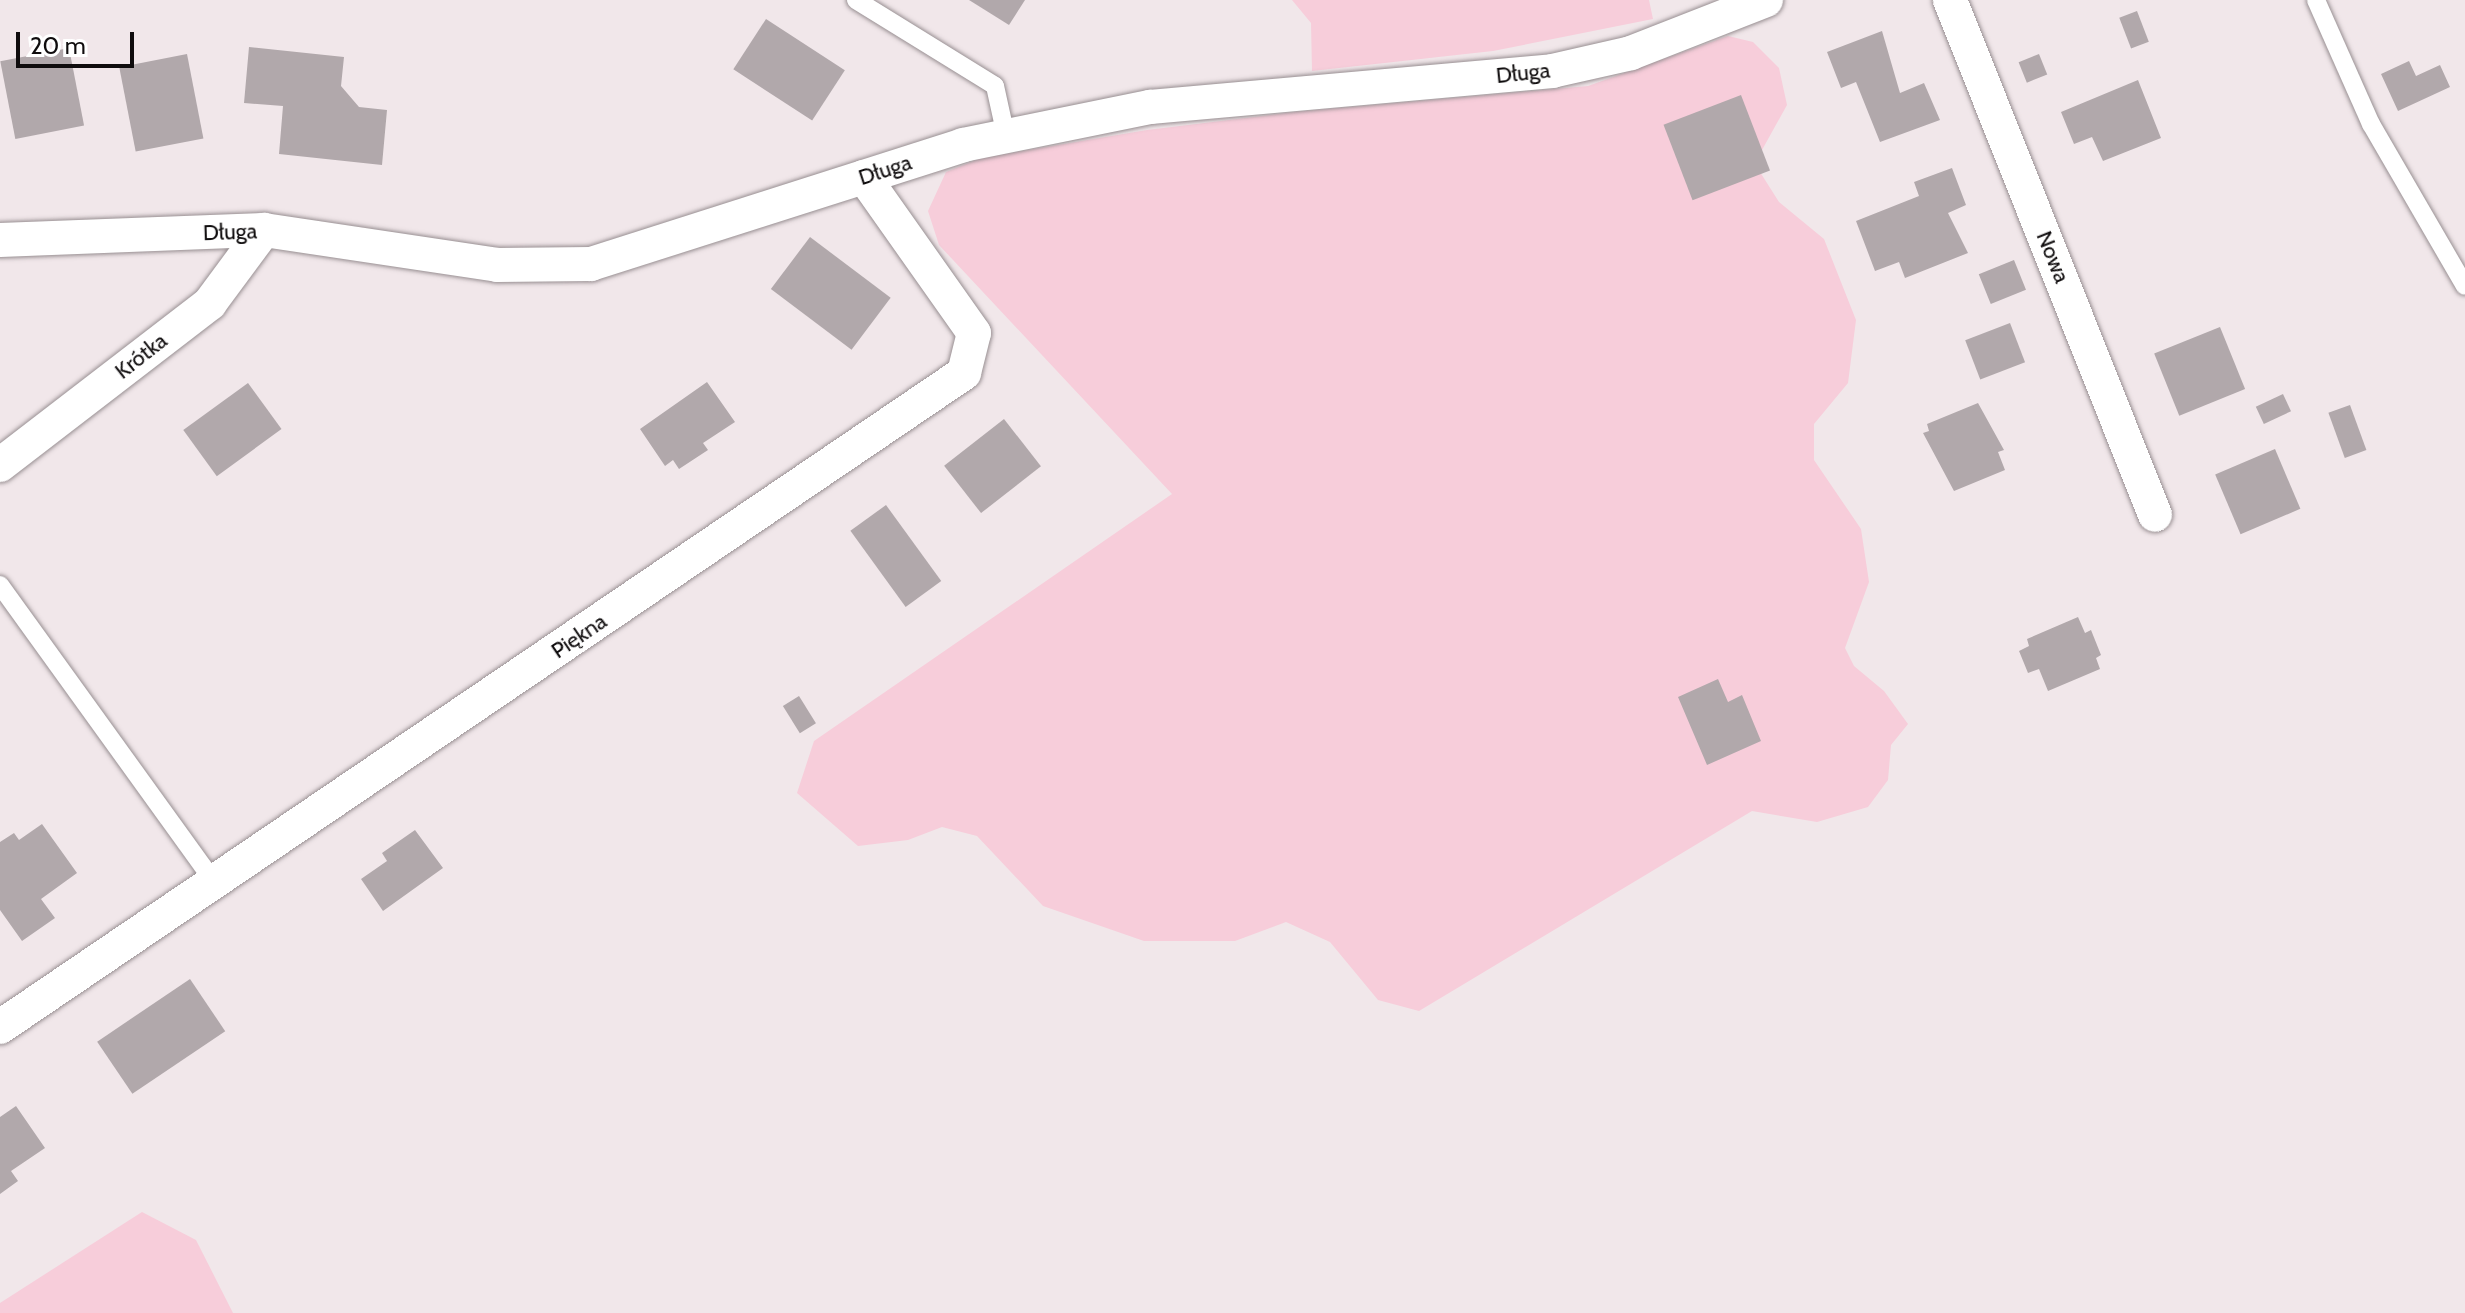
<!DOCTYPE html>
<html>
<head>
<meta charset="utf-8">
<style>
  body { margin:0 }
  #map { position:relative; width:2465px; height:1313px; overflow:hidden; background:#f1e7ea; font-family:Cabin,sans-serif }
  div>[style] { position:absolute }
  .green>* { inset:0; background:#f7cdda }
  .building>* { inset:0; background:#b1a8ab; transform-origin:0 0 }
  .roads { filter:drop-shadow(0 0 2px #988f92) drop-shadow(0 0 2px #988f92) }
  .lane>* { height:18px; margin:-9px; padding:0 9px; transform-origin:9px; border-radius:9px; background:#fff }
  .street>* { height:34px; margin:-17px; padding:0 17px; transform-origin:17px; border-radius:17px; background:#fff }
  span { translate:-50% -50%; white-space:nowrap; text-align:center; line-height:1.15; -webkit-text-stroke:8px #fff; paint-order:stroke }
  .street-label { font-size:22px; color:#0f0c0d }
  .scale { position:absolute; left:16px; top:32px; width:118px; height:36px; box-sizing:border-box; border:4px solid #0f0c0d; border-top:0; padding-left:10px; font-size:24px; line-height:28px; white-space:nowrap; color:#0f0c0d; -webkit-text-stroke:6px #fff; paint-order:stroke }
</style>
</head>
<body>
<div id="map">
  <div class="green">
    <div style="clip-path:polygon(1292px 0,1649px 0,1653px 19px,1493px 51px,1312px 71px,1311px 23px)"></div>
    <div style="clip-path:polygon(1728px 36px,1753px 42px,1779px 68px,1787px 105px,1762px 150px,1760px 172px,1779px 202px,1824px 239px,1856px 320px,1848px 383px,1814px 424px,1814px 460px,1861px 529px,1869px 582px,1845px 648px,1854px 666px,1884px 691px,1908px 724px,1891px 745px,1888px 780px,1868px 807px,1817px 822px,1752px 811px,1419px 1011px,1378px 1000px,1330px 942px,1286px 922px,1235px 941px,1144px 941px,1043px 906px,977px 836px,942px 827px,908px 840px,858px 846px,797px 793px,814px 741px,1172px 494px,939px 245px,928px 211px,946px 172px,981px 158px,1147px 130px,1294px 112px,1588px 86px)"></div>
    <div style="clip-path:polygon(142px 1212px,196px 1240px,233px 1313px,0 1313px,0 1303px)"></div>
  </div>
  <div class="building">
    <div style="clip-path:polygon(969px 0,1025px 0,1009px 25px)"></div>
    <div style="left:2137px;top:11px;width:33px;height:19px;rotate:69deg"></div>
    <div style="left:766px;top:19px;width:94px;height:60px;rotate:33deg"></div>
    <div style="clip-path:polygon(1882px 31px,1900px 93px,1924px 83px,1940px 120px,1880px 142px,1856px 82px,1841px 88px,1827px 52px)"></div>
    <div style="clip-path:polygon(249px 47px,344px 57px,341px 86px,359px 107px,387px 110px,382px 165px,279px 154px,283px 106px,244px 103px)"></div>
    <div style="left:69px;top:48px;width:79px;height:70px;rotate:79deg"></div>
    <div style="left:187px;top:54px;width:86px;height:69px;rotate:79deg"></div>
    <div style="left:2039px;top:54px;width:22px;height:22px;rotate:68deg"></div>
    <div style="clip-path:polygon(2409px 61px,2416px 76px,2440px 65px,2450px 87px,2398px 111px,2381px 74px)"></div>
    <div style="clip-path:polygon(2138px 80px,2161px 138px,2103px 161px,2092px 137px,2074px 144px,2061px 112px)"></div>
    <div style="left:1741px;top:95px;width:81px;height:83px;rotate:69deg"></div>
    <div style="clip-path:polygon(1952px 168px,1966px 205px,1948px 213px,1968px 253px,1905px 278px,1899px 262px,1875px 271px,1856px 221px,1919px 196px,1914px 182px)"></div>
    <div style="left:810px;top:237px;width:101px;height:65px;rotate:37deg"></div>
    <div style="left:2014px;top:260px;width:32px;height:38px;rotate:68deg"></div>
    <div style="left:2010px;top:323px;width:42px;height:48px;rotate:69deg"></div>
    <div style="left:2220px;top:327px;width:67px;height:71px;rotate:68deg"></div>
    <div style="clip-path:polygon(707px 382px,735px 422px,703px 443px,708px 450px,679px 469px,673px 460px,665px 466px,640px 429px)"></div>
    <div style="left:248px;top:383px;width:57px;height:80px;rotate:54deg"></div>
    <div style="left:2283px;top:394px;width:19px;height:30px;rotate:65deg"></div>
    <div style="clip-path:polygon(1978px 403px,2004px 450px,1998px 452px,2005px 470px,1954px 491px,1923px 433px,1929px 431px,1927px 424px)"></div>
    <div style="left:2350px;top:405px;width:48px;height:23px;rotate:70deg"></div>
    <div style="left:1004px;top:419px;width:60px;height:76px;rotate:52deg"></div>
    <div style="left:2275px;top:449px;width:65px;height:65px;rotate:67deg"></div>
    <div style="left:886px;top:505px;width:94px;height:44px;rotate:54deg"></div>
    <div style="clip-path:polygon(2078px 617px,2085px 633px,2091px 630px,2101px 655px,2096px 658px,2100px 669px,2048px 691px,2039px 669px,2028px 673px,2019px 651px,2029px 646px,2027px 639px)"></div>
    <div style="clip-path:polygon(1718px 679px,1728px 702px,1742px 695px,1761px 741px,1707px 765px,1678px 697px)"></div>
    <div style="left:799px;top:696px;width:32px;height:19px;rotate:58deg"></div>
    <div style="clip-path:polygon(42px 824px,77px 873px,41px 899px,55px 918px,22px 941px,0 910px,0 842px,14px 833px,19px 840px)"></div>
    <div style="clip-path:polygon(415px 830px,443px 868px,383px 911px,361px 879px,387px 861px,382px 853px)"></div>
    <div style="left:190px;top:979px;width:63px;height:112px;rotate:56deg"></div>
    <div style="clip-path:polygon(16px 1106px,45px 1148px,11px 1171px,18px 1181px,0 1194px,0 1117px)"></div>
  </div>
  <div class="roads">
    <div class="lane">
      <div style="left:856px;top:0;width:163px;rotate:31.7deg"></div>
      <div style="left:995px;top:86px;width:51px;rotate:77.6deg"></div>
      <div style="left:2316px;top:0;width:136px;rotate:66.1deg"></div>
      <div style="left:2371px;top:124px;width:187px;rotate:59.9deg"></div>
      <div style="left:0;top:585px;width:362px;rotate:54.2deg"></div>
    </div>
    <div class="street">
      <div style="left:1950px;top:0;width:554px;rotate:68.29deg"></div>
      <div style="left:0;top:240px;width:264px;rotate:-2.2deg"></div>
      <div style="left:264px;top:230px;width:236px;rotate:8.5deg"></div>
      <div style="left:497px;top:265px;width:94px;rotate:-0.6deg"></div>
      <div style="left:591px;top:264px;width:391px;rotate:-17.7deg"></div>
      <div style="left:963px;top:145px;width:191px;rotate:-11.5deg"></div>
      <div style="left:1150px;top:107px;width:404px;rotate:-5.1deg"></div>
      <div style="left:1552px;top:71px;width:81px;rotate:-12.8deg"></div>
      <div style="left:1631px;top:53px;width:145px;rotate:-21.4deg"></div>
      <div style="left:0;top:465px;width:265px;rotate:-37.6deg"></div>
      <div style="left:210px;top:303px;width:91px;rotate:-53.5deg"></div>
      <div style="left:0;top:1027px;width:1165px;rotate:-34.15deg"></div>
      <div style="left:964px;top:373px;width:41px;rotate:-76deg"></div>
      <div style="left:974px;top:333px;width:191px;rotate:-125.2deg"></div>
    </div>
  </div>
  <div class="street-label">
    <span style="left:1523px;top:73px;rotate:-6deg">Długa</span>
    <span style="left:885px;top:170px;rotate:-18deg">Długa</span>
    <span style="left:230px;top:232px;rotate:-2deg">Długa</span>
    <span style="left:2053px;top:257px;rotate:68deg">Nowa</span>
    <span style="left:141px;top:356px;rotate:-38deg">Krótka</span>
    <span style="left:579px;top:636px;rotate:-34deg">Piękna</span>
  </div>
  <div class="scale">20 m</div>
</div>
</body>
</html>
